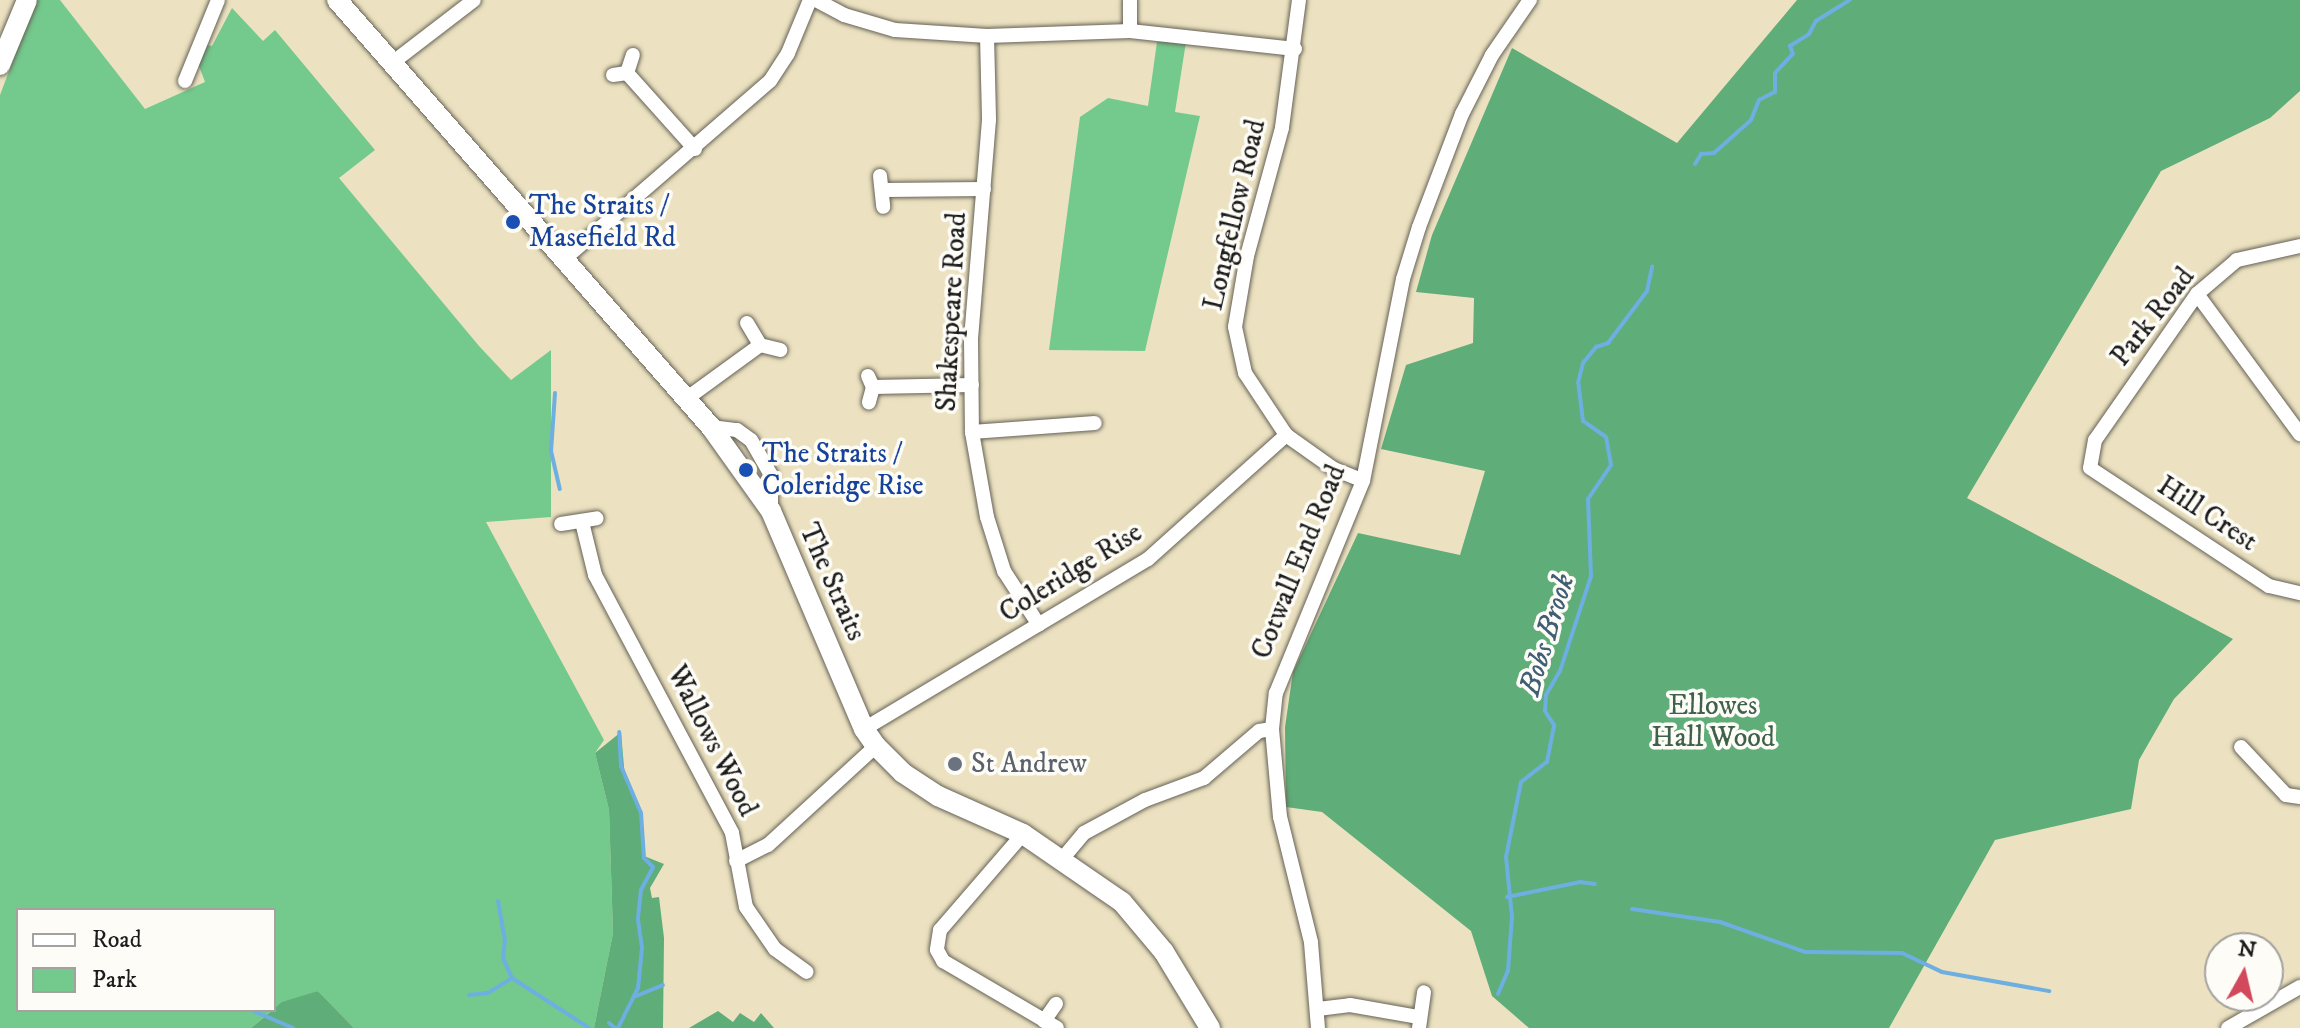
<!DOCTYPE html>
<html>
<head>
<meta charset="utf-8">
<style>
  body { margin:0 }
  #map { position:relative; width:2300px; height:1028px; overflow:hidden; background:#ece2c1; font-family:"IM FELL DW Pica",serif }
  div>[style] { position:absolute }
  .green>* { inset:0; background:#74c98d }
  .forest>* { inset:0; background:#5fad78 }
  .stream>* { height:4px; margin:-2px; padding:0 2px; transform-origin:2px; border-radius:2px; background:#6dafe1 }
  .roads { filter:drop-shadow(0 0 2px #656156) drop-shadow(0 0 2px #656156) }
  .street>* { height:14px; margin:-7px; padding:0 7px; transform-origin:7px; border-radius:7px; background:#fff }
  .secondary>* { height:20px; margin:-10px; padding:0 10px; transform-origin:10px; border-radius:10px; background:#fff }
  .dots>* { width:22px; height:22px; translate:-50% -50%; box-sizing:border-box; border:4px solid #fdfcf7; border-radius:50% }
  span { translate:-50% -50%; white-space:nowrap; text-align:center; line-height:1.15; -webkit-text-stroke:7px #fdfcf7; paint-order:stroke }
  .transit-label { font-size:28px; color:#164399 }
  .left { translate:0 -50%; text-align:left }
  .street-label { font-size:28px; color:#1c1c1c }
  .park-label { font-size:28px; color:#3f6149 }
  .worship-label { font-size:28px; color:#5b616d }
  .water-label { font-size:30px; color:#405e75; font-style:italic }
  .legend { position:absolute; left:16px; top:908px; width:260px; height:104px; box-sizing:border-box; background:#fdfcf7; border:2px solid #a3a29f; margin:0; padding:10px 14px; list-style:none; font-size:24px; color:#1c1c1c }
  .legend li { display:flex; align-items:center; gap:16px; height:40px }
  .legend b { width:40px; border:2px solid #a3a29f }
  .north { position:absolute; left:2204px; top:932px; width:80px; height:80px; box-sizing:border-box; background:#fdfcf7; border:2px solid #a3a29f; border-radius:50%; rotate:8deg; font-size:22px; font-weight:700; line-height:32px; text-align:center; color:#1c1c1c }
  .north::after { content:''; display:block; margin:auto; width:28px; height:36px; background:#d1495b; clip-path:polygon(50% 0,100% 100%,50% 72%,0 100%) }
</style>
</head>
<body>
<div id="map">
  <div class="green">
    <div style="clip-path:polygon(36px 0,60px 0,145px 109px,205px 82px,196px 58px,203px 44px,212px 46px,232px 8px,263px 41px,275px 30px,375px 150px,339px 178px,479px 346px,511px 380px,551px 350px,551px 517px,486px 522px,604px 740px,595px 753px,609px 810px,613px 933px,594px 1028px,354px 1028px,318px 991px,274px 1008px,274px 910px,18px 910px,18px 1010px,272px 1010px,251px 1028px,0 1028px,0 95px)"></div>
    <div style="clip-path:polygon(1157px 42px,1186px 42px,1175px 112px,1200px 116px,1145px 351px,1049px 350px,1080px 117px,1108px 98px,1148px 106px)"></div>
  </div>
  <div class="forest">
    <div style="clip-path:polygon(1797px 0,2300px 0,2300px 91px,2270px 118px,2161px 171px,1967px 498px,2233px 639px,2174px 699px,2139px 760px,2131px 809px,1995px 840px,1889px 1028px,1529px 1028px,1492px 996px,1471px 931px,1322px 812px,1286px 807px,1285px 727px,1293px 672px,1358px 533px,1460px 555px,1485px 471px,1381px 449px,1406px 365px,1473px 343px,1474px 298px,1416px 292px,1432px 235px,1512px 48px,1677px 143px)"></div>
    <div style="clip-path:polygon(621px 732px,625px 778px,641px 813px,644px 856px,664px 864px,650px 888px,652px 898px,659px 897px,664px 938px,663px 1028px,594px 1028px,613px 933px,609px 810px,595px 753px)"></div>
    <div style="clip-path:polygon(318px 991px,354px 1028px,251px 1028px,282px 1002px)"></div>
    <div style="clip-path:polygon(718px 1011px,733px 1022px,740px 1013px,754px 1022px,761px 1013px,774px 1028px,689px 1028px)"></div>
  </div>
  <div class="stream">
    <div style="left:1695px;top:164px;width:12px;rotate:-59deg"></div>
    <div style="left:1701px;top:154px;width:13px;rotate:-4deg"></div>
    <div style="left:1714px;top:153px;width:50px;rotate:-41.7deg"></div>
    <div style="left:1751px;top:120px;width:22px;rotate:-68deg"></div>
    <div style="left:1759px;top:100px;width:18px;rotate:-27deg"></div>
    <div style="left:1775px;top:92px;width:19px;rotate:-90deg"></div>
    <div style="left:1775px;top:73px;width:26px;rotate:-47deg"></div>
    <div style="left:1793px;top:54px;width:9px;rotate:-111deg"></div>
    <div style="left:1790px;top:46px;width:22px;rotate:-32deg"></div>
    <div style="left:1809px;top:34px;width:15px;rotate:-62deg"></div>
    <div style="left:1816px;top:21px;width:40px;rotate:-32deg"></div>
    <div style="left:555px;top:393px;width:58px;rotate:93.9deg"></div>
    <div style="left:551px;top:451px;width:39px;rotate:77deg"></div>
    <div style="left:1507px;top:897px;width:75px;rotate:-11.6deg"></div>
    <div style="left:1580px;top:882px;width:15px;rotate:8deg"></div>
    <div style="left:498px;top:901px;width:40px;rotate:80deg"></div>
    <div style="left:505px;top:940px;width:18px;rotate:96deg"></div>
    <div style="left:503px;top:958px;width:22px;rotate:66deg"></div>
    <div style="left:512px;top:978px;width:92px;rotate:33deg"></div>
    <div style="left:1632px;top:909px;width:89px;rotate:8.4deg"></div>
    <div style="left:1720px;top:922px;width:90px;rotate:19.4deg"></div>
    <div style="left:1805px;top:952px;width:97px;rotate:0.6deg"></div>
    <div style="left:1902px;top:953px;width:44px;rotate:25.4deg"></div>
    <div style="left:1942px;top:972px;width:109px;rotate:10.1deg"></div>
    <div style="left:1498px;top:994px;width:25px;rotate:-67deg"></div>
    <div style="left:1508px;top:971px;width:54px;rotate:-85.8deg"></div>
    <div style="left:1512px;top:917px;width:60px;rotate:-95.7deg"></div>
    <div style="left:1506px;top:857px;width:76px;rotate:-78.7deg"></div>
    <div style="left:1521px;top:782px;width:33px;rotate:-38deg"></div>
    <div style="left:1547px;top:762px;width:38px;rotate:-79deg"></div>
    <div style="left:1554px;top:725px;width:17px;rotate:-123deg"></div>
    <div style="left:1545px;top:711px;width:16px;rotate:-86deg"></div>
    <div style="left:1546px;top:695px;width:28px;rotate:-60deg"></div>
    <div style="left:1560px;top:671px;width:100px;rotate:-71.9deg"></div>
    <div style="left:1591px;top:576px;width:77px;rotate:-92.2deg"></div>
    <div style="left:1588px;top:499px;width:41px;rotate:-55.9deg"></div>
    <div style="left:1611px;top:465px;width:28px;rotate:-100deg"></div>
    <div style="left:1606px;top:437px;width:28px;rotate:-145deg"></div>
    <div style="left:1583px;top:421px;width:38px;rotate:-97deg"></div>
    <div style="left:1578px;top:383px;width:21px;rotate:-76deg"></div>
    <div style="left:1583px;top:363px;width:21px;rotate:-51deg"></div>
    <div style="left:1596px;top:347px;width:13px;rotate:-18deg"></div>
    <div style="left:1608px;top:343px;width:65px;rotate:-53.1deg"></div>
    <div style="left:1647px;top:291px;width:25px;rotate:-78deg"></div>
    <div style="left:469px;top:995px;width:19px;rotate:-6deg"></div>
    <div style="left:488px;top:993px;width:28px;rotate:-32deg"></div>
    <div style="left:636px;top:996px;width:29px;rotate:-22deg"></div>
    <div style="left:237px;top:1010px;width:11px"></div>
    <div style="left:251px;top:1010px;width:46px;rotate:23.2deg"></div>
    <div style="left:609px;top:1023px;width:8px;rotate:40deg"></div>
    <div style="left:618px;top:1028px;width:45px;rotate:-63.4deg"></div>
    <div style="left:638px;top:988px;width:40px;rotate:-84.3deg"></div>
    <div style="left:642px;top:948px;width:30px;rotate:-98deg"></div>
    <div style="left:638px;top:918px;width:28px;rotate:-84deg"></div>
    <div style="left:641px;top:890px;width:26px;rotate:-62deg"></div>
    <div style="left:653px;top:867px;width:13px;rotate:-135deg"></div>
    <div style="left:644px;top:858px;width:45px;rotate:-93.8deg"></div>
    <div style="left:641px;top:813px;width:51px;rotate:-113.1deg"></div>
    <div style="left:621px;top:766px;width:34px;rotate:-93deg"></div>
  </div>
  <div class="roads">
    <div class="street">
      <div style="left:816px;top:0;width:32px;rotate:28deg"></div>
      <div style="left:844px;top:15px;width:53px;rotate:16.4deg"></div>
      <div style="left:895px;top:30px;width:92px;rotate:3.7deg"></div>
      <div style="left:987px;top:36px;width:143px;rotate:-2deg"></div>
      <div style="left:1130px;top:31px;width:166px;rotate:6.2deg"></div>
      <div style="left:1130px;top:0;width:31px;rotate:90deg"></div>
      <div style="left:1299px;top:0;width:129px;rotate:97.6deg"></div>
      <div style="left:1282px;top:128px;width:133px;rotate:105.3deg"></div>
      <div style="left:1247px;top:256px;width:72px;rotate:99.6deg"></div>
      <div style="left:1235px;top:327px;width:47px;rotate:77.7deg"></div>
      <div style="left:1245px;top:373px;width:74px;rotate:56.5deg"></div>
      <div style="left:1286px;top:435px;width:59px;rotate:35.3deg"></div>
      <div style="left:1334px;top:469px;width:31px;rotate:22deg"></div>
      <div style="left:987px;top:36px;width:84px;rotate:88.6deg"></div>
      <div style="left:989px;top:120px;width:220px;rotate:94.7deg"></div>
      <div style="left:971px;top:339px;width:93px;rotate:89.4deg"></div>
      <div style="left:972px;top:432px;width:86px;rotate:80deg"></div>
      <div style="left:987px;top:517px;width:57px;rotate:72.5deg"></div>
      <div style="left:1004px;top:571px;width:64px;rotate:57.1deg"></div>
      <div style="left:392px;top:63px;width:103px;rotate:-37.5deg"></div>
      <div style="left:627px;top:73px;width:102px;rotate:48.2deg"></div>
      <div style="left:613px;top:75px;width:14px;rotate:-8deg"></div>
      <div style="left:627px;top:73px;width:19px;rotate:-72deg"></div>
      <div style="left:185px;top:81px;width:87px;rotate:-67.8deg"></div>
      <div style="left:880px;top:176px;width:31px;rotate:84deg"></div>
      <div style="left:885px;top:190px;width:99px;rotate:-0.6deg"></div>
      <div style="left:2300px;top:246px;width:65px;rotate:167.5deg"></div>
      <div style="left:2237px;top:260px;width:52px;rotate:139.6deg"></div>
      <div style="left:2197px;top:294px;width:178px;rotate:124.9deg"></div>
      <div style="left:2095px;top:440px;width:28px;rotate:100deg"></div>
      <div style="left:2090px;top:468px;width:214px;rotate:33.4deg"></div>
      <div style="left:2269px;top:586px;width:32px;rotate:13deg"></div>
      <div style="left:562px;top:261px;width:275px;rotate:-40.9deg"></div>
      <div style="left:770px;top:81px;width:33px;rotate:-57deg"></div>
      <div style="left:788px;top:53px;width:57px;rotate:-67.5deg"></div>
      <div style="left:2197px;top:294px;width:174px;rotate:53.7deg"></div>
      <div style="left:747px;top:323px;width:26px;rotate:59deg"></div>
      <div style="left:760px;top:345px;width:21px;rotate:14deg"></div>
      <div style="left:868px;top:376px;width:12px;rotate:66deg"></div>
      <div style="left:873px;top:387px;width:16px;rotate:105deg"></div>
      <div style="left:873px;top:387px;width:99px;rotate:-1.2deg"></div>
      <div style="left:686px;top:399px;width:92px;rotate:-36.1deg"></div>
      <div style="left:711px;top:427px;width:26px;rotate:7deg"></div>
      <div style="left:737px;top:430px;width:17px;rotate:36deg"></div>
      <div style="left:751px;top:440px;width:40px;rotate:60.3deg"></div>
      <div style="left:771px;top:475px;width:36px;rotate:90deg"></div>
      <div style="left:972px;top:432px;width:123px;rotate:-4.2deg"></div>
      <div style="left:582px;top:522px;width:55px;rotate:76.2deg"></div>
      <div style="left:595px;top:575px;width:292px;rotate:62deg"></div>
      <div style="left:732px;top:833px;width:75px;rotate:79.3deg"></div>
      <div style="left:746px;top:907px;width:51px;rotate:55.4deg"></div>
      <div style="left:775px;top:949px;width:39px;rotate:36deg"></div>
      <div style="left:561px;top:524px;width:36px;rotate:-9deg"></div>
      <div style="left:864px;top:729px;width:331px;rotate:-30.9deg"></div>
      <div style="left:1148px;top:559px;width:186px;rotate:-41.9deg"></div>
      <div style="left:2241px;top:747px;width:66px;rotate:46.8deg"></div>
      <div style="left:2286px;top:795px;width:14px;rotate:8deg"></div>
      <div style="left:1023px;top:834px;width:127px;rotate:130.8deg"></div>
      <div style="left:940px;top:930px;width:20px;rotate:99deg"></div>
      <div style="left:937px;top:950px;width:13px;rotate:61deg"></div>
      <div style="left:943px;top:961px;width:132px;rotate:30.4deg"></div>
      <div style="left:1063px;top:858px;width:33px;rotate:-50deg"></div>
      <div style="left:1084px;top:833px;width:69px;rotate:-28.4deg"></div>
      <div style="left:1145px;top:800px;width:63px;rotate:-20.4deg"></div>
      <div style="left:1204px;top:778px;width:72px;rotate:-40.5deg"></div>
      <div style="left:1259px;top:731px;width:13px;rotate:-9deg"></div>
      <div style="left:736px;top:861px;width:36px;rotate:-27deg"></div>
      <div style="left:768px;top:845px;width:147px;rotate:-42.5deg"></div>
      <div style="left:1318px;top:1009px;width:32px;rotate:-7deg"></div>
      <div style="left:1350px;top:1005px;width:70px;rotate:9.9deg"></div>
      <div style="left:1044px;top:1021px;width:21px;rotate:-55deg"></div>
      <div style="left:1318px;top:1028px;width:86px;rotate:-94.7deg"></div>
      <div style="left:1311px;top:942px;width:129px;rotate:-103.9deg"></div>
      <div style="left:1280px;top:817px;width:88px;rotate:-95.2deg"></div>
      <div style="left:1272px;top:729px;width:36px;rotate:-84deg"></div>
      <div style="left:1276px;top:693px;width:229px;rotate:-67.7deg"></div>
      <div style="left:1363px;top:481px;width:206px;rotate:-78.8deg"></div>
      <div style="left:1403px;top:279px;width:54px;rotate:-72.9deg"></div>
      <div style="left:1419px;top:227px;width:121px;rotate:-69.2deg"></div>
      <div style="left:1462px;top:114px;width:66px;rotate:-63deg"></div>
      <div style="left:1492px;top:55px;width:67px;rotate:-55.4deg"></div>
      <div style="left:1419px;top:1028px;width:36px;rotate:-82deg"></div>
      <div style="left:2228px;top:1028px;width:83px;rotate:-29.7deg"></div>
    </div>
    <div class="secondary">
      <div style="left:337px;top:0;width:568px;rotate:48.79deg"></div>
      <div style="left:711px;top:427px;width:103px;rotate:54.5deg"></div>
      <div style="left:771px;top:511px;width:237px;rotate:66.9deg"></div>
      <div style="left:864px;top:729px;width:21px;rotate:55deg"></div>
      <div style="left:876px;top:746px;width:38px;rotate:45deg"></div>
      <div style="left:903px;top:773px;width:42px;rotate:33.3deg"></div>
      <div style="left:938px;top:796px;width:93px;rotate:24.1deg"></div>
      <div style="left:1023px;top:834px;width:120px;rotate:34.5deg"></div>
      <div style="left:1122px;top:902px;width:65px;rotate:50deg"></div>
      <div style="left:1164px;top:952px;width:89px;rotate:58.8deg"></div>
      <div style="left:0;top:65px;width:70px;rotate:-67.4deg"></div>
    </div>
  </div>
  <div class="dots">
    <div style="left:513px;top:222px;background:#1a4fb4"></div>
    <div style="left:746px;top:470px;background:#1a4fb4"></div>
    <div style="left:955px;top:764px;background:#6b7280"></div>
  </div>
  <div class="transit-label">
    <span class="left" style="left:529px;top:222px">The Straits /<br>Masefield Rd</span>
    <span class="left" style="left:762px;top:470px">The Straits /<br>Coleridge Rise</span>
  </div>
  <div class="street-label">
    <span style="left:1235px;top:215px;rotate:-77deg">Longfellow Road</span>
    <span style="left:952px;top:312px;rotate:-87deg">Shakespeare Road</span>
    <span style="left:2153px;top:317px;rotate:-52deg">Park Road</span>
    <span style="left:2207px;top:514px;rotate:33deg">Hill Crest</span>
    <span style="left:1299px;top:562px;rotate:-68deg">Cotwall End Road</span>
    <span style="left:1071px;top:573px;rotate:-32deg">Coleridge Rise</span>
    <span style="left:832px;top:582px;rotate:66deg">The Straits</span>
    <span style="left:712px;top:741px;rotate:63deg">Wallows Wood</span>
  </div>
  <div class="park-label">
    <span style="left:1713px;top:722px">Ellowes<br>Hall Wood</span>
  </div>
  <div class="worship-label">
    <span class="left" style="left:971px;top:764px">St Andrew</span>
  </div>
  <div class="water-label">
    <span style="left:1548px;top:635px;rotate:-73deg">Bobs Brook</span>
  </div>
  <ul class="legend">
  <li><b style="height:10px;background:#fff"></b>Road</li>
  <li><b style="height:22px;background:#74c98d"></b>Park</li>
  </ul>
  <div class="north">N</div>
</div>
</body>
</html>
